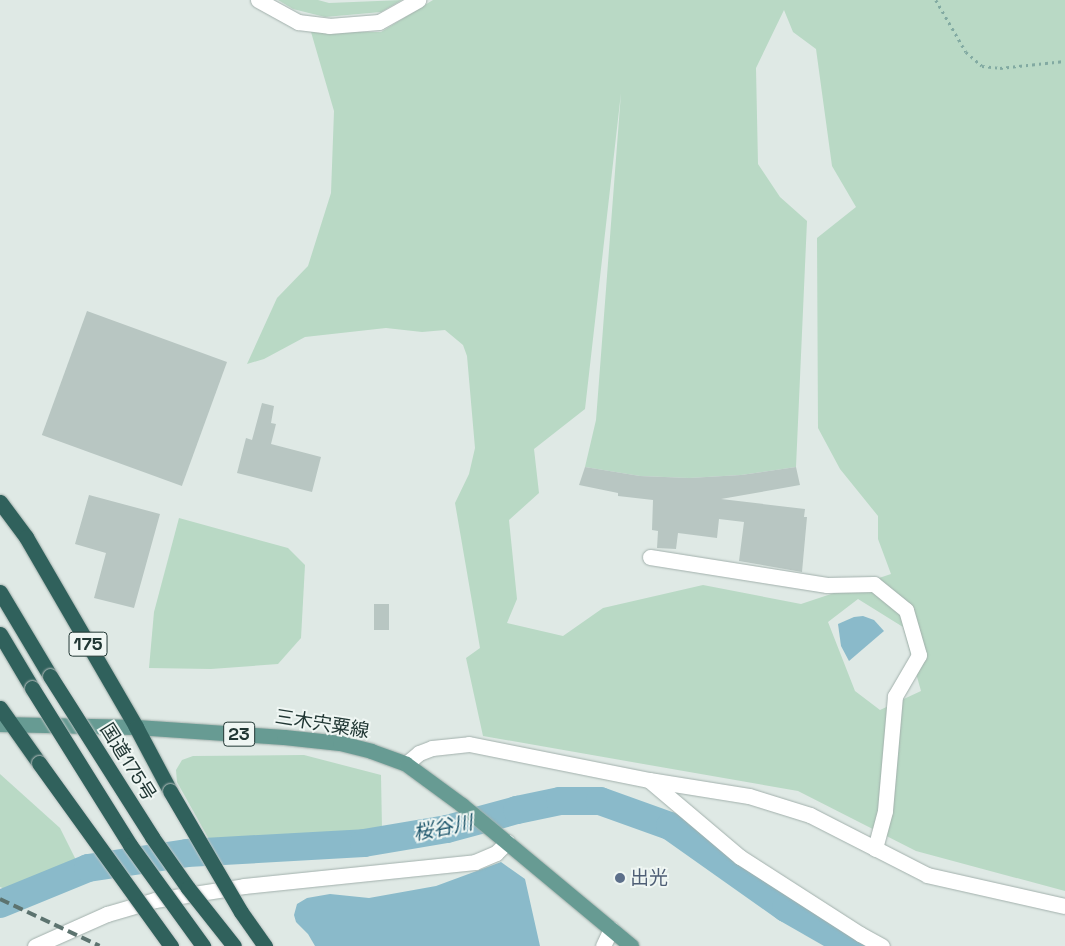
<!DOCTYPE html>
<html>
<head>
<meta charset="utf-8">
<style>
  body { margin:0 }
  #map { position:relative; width:1065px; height:946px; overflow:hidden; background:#dfe9e5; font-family:"Space Grotesk","Noto Sans JP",sans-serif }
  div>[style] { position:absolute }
  .green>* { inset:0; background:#b9d9c5 }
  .water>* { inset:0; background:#8abaca }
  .river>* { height:28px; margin:-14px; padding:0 14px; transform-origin:14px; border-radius:14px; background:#8abaca }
  .building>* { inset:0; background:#b8c6c2; transform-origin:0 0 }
  .path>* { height:2.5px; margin-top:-1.25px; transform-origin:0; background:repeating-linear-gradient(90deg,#82aaa2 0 2.5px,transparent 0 6.5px) }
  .roads { filter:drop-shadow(0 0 1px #a2b0ac) drop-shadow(0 0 1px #a2b0ac) }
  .minor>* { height:15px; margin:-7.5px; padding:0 7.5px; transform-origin:7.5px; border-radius:7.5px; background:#fff }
  .major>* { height:15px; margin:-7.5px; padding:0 7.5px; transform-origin:7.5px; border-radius:7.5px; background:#679b93 }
  .highway>* { height:15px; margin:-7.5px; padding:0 7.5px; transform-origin:7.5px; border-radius:7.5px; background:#30615c }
  .rail>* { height:4px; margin-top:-2px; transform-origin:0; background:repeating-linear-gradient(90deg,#5c736f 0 10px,transparent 0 15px) }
  .bridges { filter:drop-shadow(0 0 1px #bcc3c2) drop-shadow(0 0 1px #bcc3c2) }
  .highway-bridge>* { height:15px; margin:-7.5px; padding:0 7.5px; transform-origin:7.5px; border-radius:7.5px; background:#30615c }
  .dots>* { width:14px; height:14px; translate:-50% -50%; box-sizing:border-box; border:2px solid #eff6f3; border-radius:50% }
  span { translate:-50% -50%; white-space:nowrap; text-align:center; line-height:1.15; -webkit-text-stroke:4px #eff6f3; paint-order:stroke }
  .shield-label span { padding:1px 4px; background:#eff6f3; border:1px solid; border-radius:4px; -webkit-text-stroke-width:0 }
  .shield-label { font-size:18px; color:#213734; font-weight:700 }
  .street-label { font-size:19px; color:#213734 }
  .service-label { font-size:19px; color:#4e5e75 }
  .left { translate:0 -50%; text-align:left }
  .water-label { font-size:20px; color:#21596e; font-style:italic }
</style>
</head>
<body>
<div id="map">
  <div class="green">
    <div style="clip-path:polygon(278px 0,318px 0,329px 3px,402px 0,381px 12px,325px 17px,293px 9px)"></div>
    <div style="clip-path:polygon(evenodd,433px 0,1065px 0,1065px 891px,916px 851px,798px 791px,483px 736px,466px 658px,480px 648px,455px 503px,469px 474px,475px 448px,467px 356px,463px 345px,445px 330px,422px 332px,386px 328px,305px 337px,264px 359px,247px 364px,277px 298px,308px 266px,331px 193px,334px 111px,311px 32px,381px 32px,433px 0,784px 10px,793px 32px,816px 49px,832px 166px,856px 207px,817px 238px,818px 428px,840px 469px,878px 516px,878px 539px,891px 574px,801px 604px,703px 585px,603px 608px,563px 636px,507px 623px,517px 599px,509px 520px,539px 493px,534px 449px,585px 409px,621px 93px,596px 420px,585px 467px,640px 476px,689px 478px,741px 475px,796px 467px,807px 221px,780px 197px,758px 164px,756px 68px,784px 10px,433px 0,858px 599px,903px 627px,921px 691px,880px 710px,855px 691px,828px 622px,858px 599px)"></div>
    <div style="clip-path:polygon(179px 518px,288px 548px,305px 565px,301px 638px,278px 664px,211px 669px,149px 668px,154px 612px)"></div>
    <div style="clip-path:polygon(304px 755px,381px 775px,382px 830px,312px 840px,211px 843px,177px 782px,176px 770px,182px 760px,193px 756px)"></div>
    <div style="clip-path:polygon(0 774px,60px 828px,78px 864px,5px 889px,0 887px)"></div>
  </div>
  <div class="water">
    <div style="clip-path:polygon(863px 616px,874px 620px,884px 631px,849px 661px,841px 646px,838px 624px,854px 617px)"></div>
    <div style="clip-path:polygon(501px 862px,525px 879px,540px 946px,315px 946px,308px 934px,296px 922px,294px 915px,297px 904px,307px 898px,330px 894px,369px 898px,436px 886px)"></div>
  </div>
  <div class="river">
    <div style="left:0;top:904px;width:95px;rotate:-22.2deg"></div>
    <div style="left:88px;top:868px;width:100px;rotate:-8.6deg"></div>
    <div style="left:187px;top:853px;width:177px;rotate:-3.2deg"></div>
    <div style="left:364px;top:843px;width:84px;rotate:-9.6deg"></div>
    <div style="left:447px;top:829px;width:73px;rotate:-15.2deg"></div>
    <div style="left:517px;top:810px;width:44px;rotate:-11.8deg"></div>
    <div style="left:560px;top:801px;width:40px"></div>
    <div style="left:600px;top:801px;width:74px;rotate:19.7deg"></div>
    <div style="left:670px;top:826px;width:142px;rotate:35.3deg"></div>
    <div style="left:786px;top:908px;width:76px;rotate:29.9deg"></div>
  </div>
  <div class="building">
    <div style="left:87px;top:311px;width:149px;height:132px;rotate:20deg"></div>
    <div style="clip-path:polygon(262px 403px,274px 406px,271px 423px,276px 424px,271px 444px,321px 457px,312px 492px,237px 473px,246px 438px,252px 440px)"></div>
    <div style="clip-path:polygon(585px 467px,640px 476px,689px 478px,741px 475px,796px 467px,800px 485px,721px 499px,805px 509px,804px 517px,807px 517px,802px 572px,739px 561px,744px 522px,719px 519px,717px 538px,678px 533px,676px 549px,657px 548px,658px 531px,652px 530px,653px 500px,618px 496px,618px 493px,579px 485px)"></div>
    <div style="clip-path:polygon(89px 495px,160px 514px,134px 608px,94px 598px,106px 553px,75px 544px)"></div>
    <div style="left:374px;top:604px;width:15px;height:26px"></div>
  </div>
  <div class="path">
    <div style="left:936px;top:0;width:60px;rotate:60deg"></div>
    <div style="left:966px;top:52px;width:21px;rotate:41deg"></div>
    <div style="left:982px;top:66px;width:18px;rotate:6deg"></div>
    <div style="left:1000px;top:68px;width:65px;rotate:-6.1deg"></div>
  </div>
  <div class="roads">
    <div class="minor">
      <div style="left:258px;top:0;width:46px;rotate:28.8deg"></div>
      <div style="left:298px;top:22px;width:31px;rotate:7deg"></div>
      <div style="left:329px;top:26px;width:50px;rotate:-4.6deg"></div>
      <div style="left:379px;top:22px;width:45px;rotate:-29.4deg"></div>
      <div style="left:650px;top:557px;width:179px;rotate:9deg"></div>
      <div style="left:827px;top:585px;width:47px;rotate:-1.2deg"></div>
      <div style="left:874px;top:584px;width:41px;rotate:39.1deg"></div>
      <div style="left:906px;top:610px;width:47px;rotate:73.9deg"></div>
      <div style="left:919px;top:655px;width:48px;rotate:120.3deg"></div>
      <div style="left:895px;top:696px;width:115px;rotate:95deg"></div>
      <div style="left:885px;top:811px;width:39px;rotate:105deg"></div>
      <div style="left:406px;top:764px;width:17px;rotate:-40deg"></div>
      <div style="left:419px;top:753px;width:14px;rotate:-21deg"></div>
      <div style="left:432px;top:748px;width:37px;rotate:-6deg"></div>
      <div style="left:469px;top:744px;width:184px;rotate:11.3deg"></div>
      <div style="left:649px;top:780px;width:101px;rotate:9.1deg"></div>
      <div style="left:749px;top:796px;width:64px;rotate:17.3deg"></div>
      <div style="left:810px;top:815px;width:131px;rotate:27.1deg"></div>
      <div style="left:927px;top:875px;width:141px;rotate:12.7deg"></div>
      <div style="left:650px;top:781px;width:118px;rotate:40.2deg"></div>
      <div style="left:740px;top:857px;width:143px;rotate:32.7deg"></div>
      <div style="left:860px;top:934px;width:25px;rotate:29deg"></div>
      <div style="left:35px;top:946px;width:79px;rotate:-24deg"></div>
      <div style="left:107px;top:914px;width:50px;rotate:-16.3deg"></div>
      <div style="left:155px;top:900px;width:90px;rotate:-8.9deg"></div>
      <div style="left:244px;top:886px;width:232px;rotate:-5.9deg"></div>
      <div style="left:475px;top:862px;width:23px;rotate:-23deg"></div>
      <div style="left:496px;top:853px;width:16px;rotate:-45deg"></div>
      <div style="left:603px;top:946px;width:19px;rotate:-65deg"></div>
    </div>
    <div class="major">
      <div style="left:0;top:724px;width:136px;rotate:1.3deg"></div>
      <div style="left:136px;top:727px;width:148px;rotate:3.9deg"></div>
      <div style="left:284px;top:737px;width:56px;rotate:6.1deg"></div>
      <div style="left:340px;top:743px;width:32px;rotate:14deg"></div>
      <div style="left:371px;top:751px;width:37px;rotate:20deg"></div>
      <div style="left:406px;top:764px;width:69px;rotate:36.2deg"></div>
      <div style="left:462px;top:805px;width:220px;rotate:39.8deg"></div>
    </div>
    <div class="highway">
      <div style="left:0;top:502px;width:44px;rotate:53.4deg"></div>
      <div style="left:26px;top:537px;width:220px;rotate:59.9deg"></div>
      <div style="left:136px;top:727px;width:72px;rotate:62deg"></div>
      <div style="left:0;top:592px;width:98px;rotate:59.2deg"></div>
      <div style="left:0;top:634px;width:63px;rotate:59.3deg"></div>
      <div style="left:0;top:708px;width:67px;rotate:54.7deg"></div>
    </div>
  </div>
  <div class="rail">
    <div style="left:0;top:899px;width:110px;rotate:25.2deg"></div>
  </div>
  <div class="bridges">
    <div class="highway-bridge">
      <div style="left:50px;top:676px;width:191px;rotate:57.6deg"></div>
      <div style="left:152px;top:837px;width:62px;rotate:54.8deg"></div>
      <div style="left:188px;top:888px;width:74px;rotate:51.6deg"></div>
      <div style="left:32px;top:688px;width:185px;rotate:58deg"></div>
      <div style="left:130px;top:845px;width:125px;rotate:54.1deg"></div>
      <div style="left:39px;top:763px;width:226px;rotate:54.2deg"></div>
      <div style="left:170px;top:791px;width:140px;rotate:59.6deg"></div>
      <div style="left:241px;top:912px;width:42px;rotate:54.8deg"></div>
    </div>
  </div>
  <div class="dots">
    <div style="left:620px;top:878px;background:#5c6f8a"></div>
  </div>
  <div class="shield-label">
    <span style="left:88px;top:644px">175</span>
    <span style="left:239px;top:734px">23</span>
  </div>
  <div class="street-label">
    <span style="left:322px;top:724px;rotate:9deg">三木宍粟線</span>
    <span style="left:128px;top:762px;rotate:58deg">国道175号</span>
  </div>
  <div class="service-label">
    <span class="left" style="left:630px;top:878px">出光</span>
  </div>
  <div class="water-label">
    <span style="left:443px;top:828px;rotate:-11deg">桜谷川</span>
  </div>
</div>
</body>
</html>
